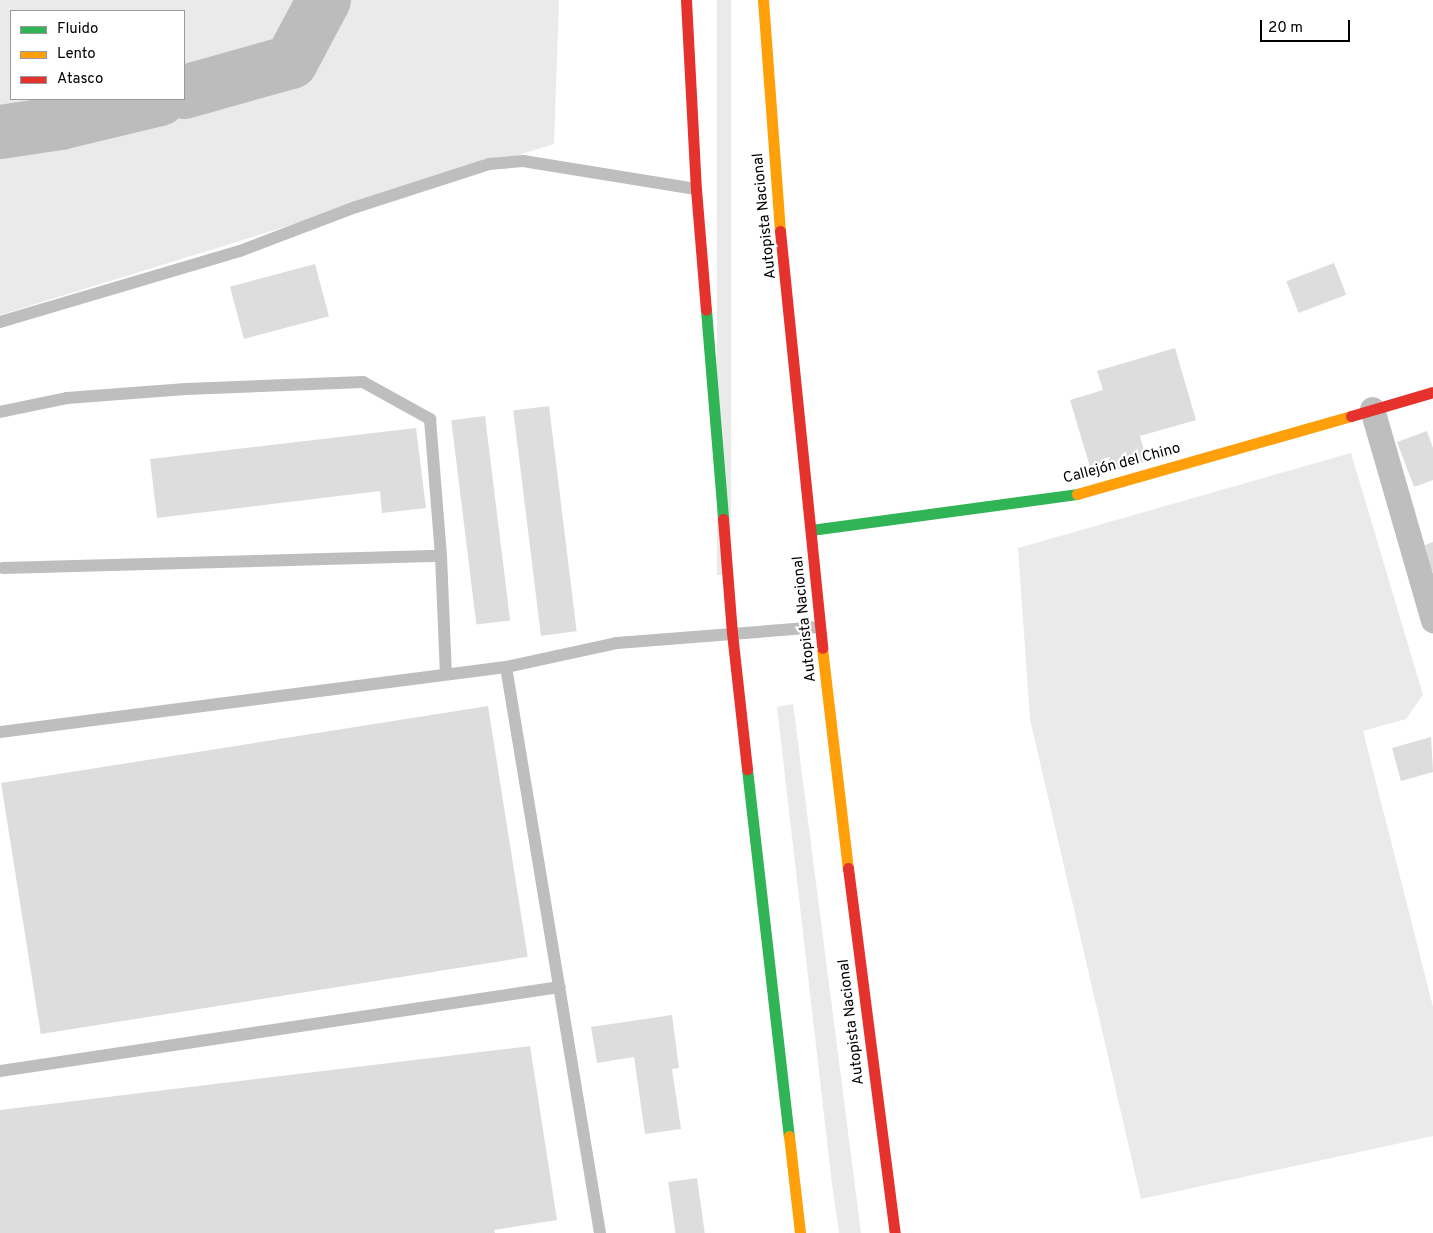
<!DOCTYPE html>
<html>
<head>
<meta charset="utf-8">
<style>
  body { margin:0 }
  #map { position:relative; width:1433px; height:1233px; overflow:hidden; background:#fff; font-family:Overpass,sans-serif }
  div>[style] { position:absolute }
  .green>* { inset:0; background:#eaeaea; transform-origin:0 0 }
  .river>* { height:54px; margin:-27px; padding:0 27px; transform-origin:27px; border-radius:27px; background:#bcbcbc }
  .building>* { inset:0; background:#ddd; transform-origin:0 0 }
  .lane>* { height:12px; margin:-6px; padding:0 6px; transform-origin:6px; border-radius:6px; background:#bebebe }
  .street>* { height:25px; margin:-12.5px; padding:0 12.5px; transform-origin:12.5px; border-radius:12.5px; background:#bebebe }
  .fast>* { height:11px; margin:-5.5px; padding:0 5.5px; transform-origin:5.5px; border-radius:5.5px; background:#30b455 }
  .slow>* { height:11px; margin:-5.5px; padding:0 5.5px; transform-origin:5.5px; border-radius:5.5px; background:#ff9f0a }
  .jam>* { height:11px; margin:-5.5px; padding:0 5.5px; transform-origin:5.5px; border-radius:5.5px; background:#e5322d }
  span { translate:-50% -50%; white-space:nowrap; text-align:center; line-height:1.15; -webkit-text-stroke:4.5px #fff; paint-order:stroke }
  .street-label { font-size:15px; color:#000 }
  .legend { position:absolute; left:10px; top:10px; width:175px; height:90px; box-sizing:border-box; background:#fff; border:1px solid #999; margin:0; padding:6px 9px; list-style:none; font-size:15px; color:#000 }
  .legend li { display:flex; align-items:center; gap:10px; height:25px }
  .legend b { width:25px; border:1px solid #999 }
  .scale { position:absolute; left:1260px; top:20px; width:90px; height:22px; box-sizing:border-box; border:2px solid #000; border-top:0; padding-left:6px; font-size:15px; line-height:18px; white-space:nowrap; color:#000; -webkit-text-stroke:4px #fff; paint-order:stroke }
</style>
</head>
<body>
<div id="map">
  <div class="green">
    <div style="clip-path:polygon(evenodd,0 0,559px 0,554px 144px,0 315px,0 0,11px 11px,184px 11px,184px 99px,11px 99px,11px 11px)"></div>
    <div style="left:717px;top:0;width:14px;height:575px"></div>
    <div style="clip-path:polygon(1351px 453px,1423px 695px,1406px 719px,1363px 731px,1433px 1007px,1433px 1136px,1141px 1199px,1030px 719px,1018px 548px)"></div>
    <div style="clip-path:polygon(793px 704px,861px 1233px,839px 1233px,832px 1184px,777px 707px)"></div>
  </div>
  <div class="river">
    <div style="left:184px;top:92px;width:111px;rotate:-15.7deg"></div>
    <div style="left:291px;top:62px;width:70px;rotate:-62deg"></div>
    <div style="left:0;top:132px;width:61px;rotate:-8.5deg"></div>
    <div style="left:60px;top:123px;width:103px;rotate:-13.5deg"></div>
  </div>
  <div class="building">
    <div style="left:1334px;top:263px;width:34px;height:51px;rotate:69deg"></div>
    <div style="left:315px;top:264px;width:54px;height:88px;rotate:75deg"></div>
    <div style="clip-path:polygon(1175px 348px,1196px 420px,1140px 436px,1147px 461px,1093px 477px,1070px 400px,1103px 390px,1097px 371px)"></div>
    <div style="left:549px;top:406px;width:227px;height:36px;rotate:83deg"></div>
    <div style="left:485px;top:416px;width:206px;height:34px;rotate:83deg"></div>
    <div style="clip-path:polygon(416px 428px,426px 508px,382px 513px,380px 491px,157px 518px,150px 459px)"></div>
    <div style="clip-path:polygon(1427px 431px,1433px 448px,1433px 480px,1414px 487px,1397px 442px)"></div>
    <div style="clip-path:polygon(1433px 542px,1433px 571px,1432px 572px,1425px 545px)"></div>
    <div style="left:488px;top:706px;width:254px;height:493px;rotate:81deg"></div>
    <div style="clip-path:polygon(1431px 737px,1433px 772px,1401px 781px,1392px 748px)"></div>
    <div style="clip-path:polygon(672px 1015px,679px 1068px,672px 1069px,681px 1129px,645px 1134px,634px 1057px,597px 1063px,591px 1027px)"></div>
    <div style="clip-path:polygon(530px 1046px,557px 1220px,494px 1230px,495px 1233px,0 1233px,0 1110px)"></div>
    <div style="left:697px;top:1178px;width:56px;height:29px;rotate:82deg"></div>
  </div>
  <div class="lane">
    <div style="left:0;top:322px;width:250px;rotate:-16.5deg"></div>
    <div style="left:240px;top:251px;width:124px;rotate:-20.8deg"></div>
    <div style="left:356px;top:207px;width:140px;rotate:-17.9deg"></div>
    <div style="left:489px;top:164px;width:34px;rotate:-5deg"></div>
    <div style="left:523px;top:161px;width:175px;rotate:9.2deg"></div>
    <div style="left:0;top:412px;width:68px;rotate:-11.8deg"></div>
    <div style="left:67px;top:398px;width:119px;rotate:-4.3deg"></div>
    <div style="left:186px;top:389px;width:177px;rotate:-2.3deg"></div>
    <div style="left:363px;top:382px;width:77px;rotate:28.9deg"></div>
    <div style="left:430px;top:419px;width:137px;rotate:85.4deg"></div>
    <div style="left:441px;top:556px;width:117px;rotate:87.6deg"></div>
    <div style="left:3px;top:568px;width:438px;rotate:-1.6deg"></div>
    <div style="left:506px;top:667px;width:574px;rotate:80.57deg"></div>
    <div style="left:0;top:732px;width:510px;rotate:-7.32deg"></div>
    <div style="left:506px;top:667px;width:114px;rotate:-12.2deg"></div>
    <div style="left:617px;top:643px;width:203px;rotate:-4.5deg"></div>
    <div style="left:0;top:1071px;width:566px;rotate:-8.53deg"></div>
  </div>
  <div class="street">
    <div style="left:1372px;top:409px;width:220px;rotate:73.9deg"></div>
  </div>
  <div class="fast">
    <div style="left:706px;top:310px;width:210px;rotate:85.3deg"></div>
    <div style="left:811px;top:530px;width:268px;rotate:-7.7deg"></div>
    <div style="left:747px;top:769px;width:369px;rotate:83.5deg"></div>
  </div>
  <div class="slow">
    <div style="left:763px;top:0;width:232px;rotate:85.8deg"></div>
    <div style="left:1077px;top:494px;width:285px;rotate:-15.9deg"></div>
    <div style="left:822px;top:648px;width:222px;rotate:83.3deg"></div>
    <div style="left:789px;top:1136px;width:98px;rotate:83.5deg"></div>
  </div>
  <div class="jam">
    <div style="left:686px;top:0;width:189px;rotate:87deg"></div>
    <div style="left:696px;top:189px;width:121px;rotate:85.3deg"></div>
    <div style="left:780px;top:231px;width:419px;rotate:84.2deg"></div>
    <div style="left:1351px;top:416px;width:85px;rotate:-16.3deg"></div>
    <div style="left:723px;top:519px;width:114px;rotate:85.5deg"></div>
    <div style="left:732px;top:633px;width:137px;rotate:83.7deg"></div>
    <div style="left:848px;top:868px;width:368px;rotate:82.7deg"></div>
  </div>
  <div class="street-label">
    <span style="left:765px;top:216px;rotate:-96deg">Autopista Nacional</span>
    <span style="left:1122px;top:464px;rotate:-15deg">Callejón del Chino</span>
    <span style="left:805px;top:619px;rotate:-96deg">Autopista Nacional</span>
    <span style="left:852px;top:1022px;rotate:-97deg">Autopista Nacional</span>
  </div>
  <ul class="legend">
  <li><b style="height:6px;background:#30b455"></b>Fluido</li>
  <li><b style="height:6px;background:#ff9f0a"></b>Lento</li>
  <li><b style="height:6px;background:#e5322d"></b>Atasco</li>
  </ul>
  <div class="scale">20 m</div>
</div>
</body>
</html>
